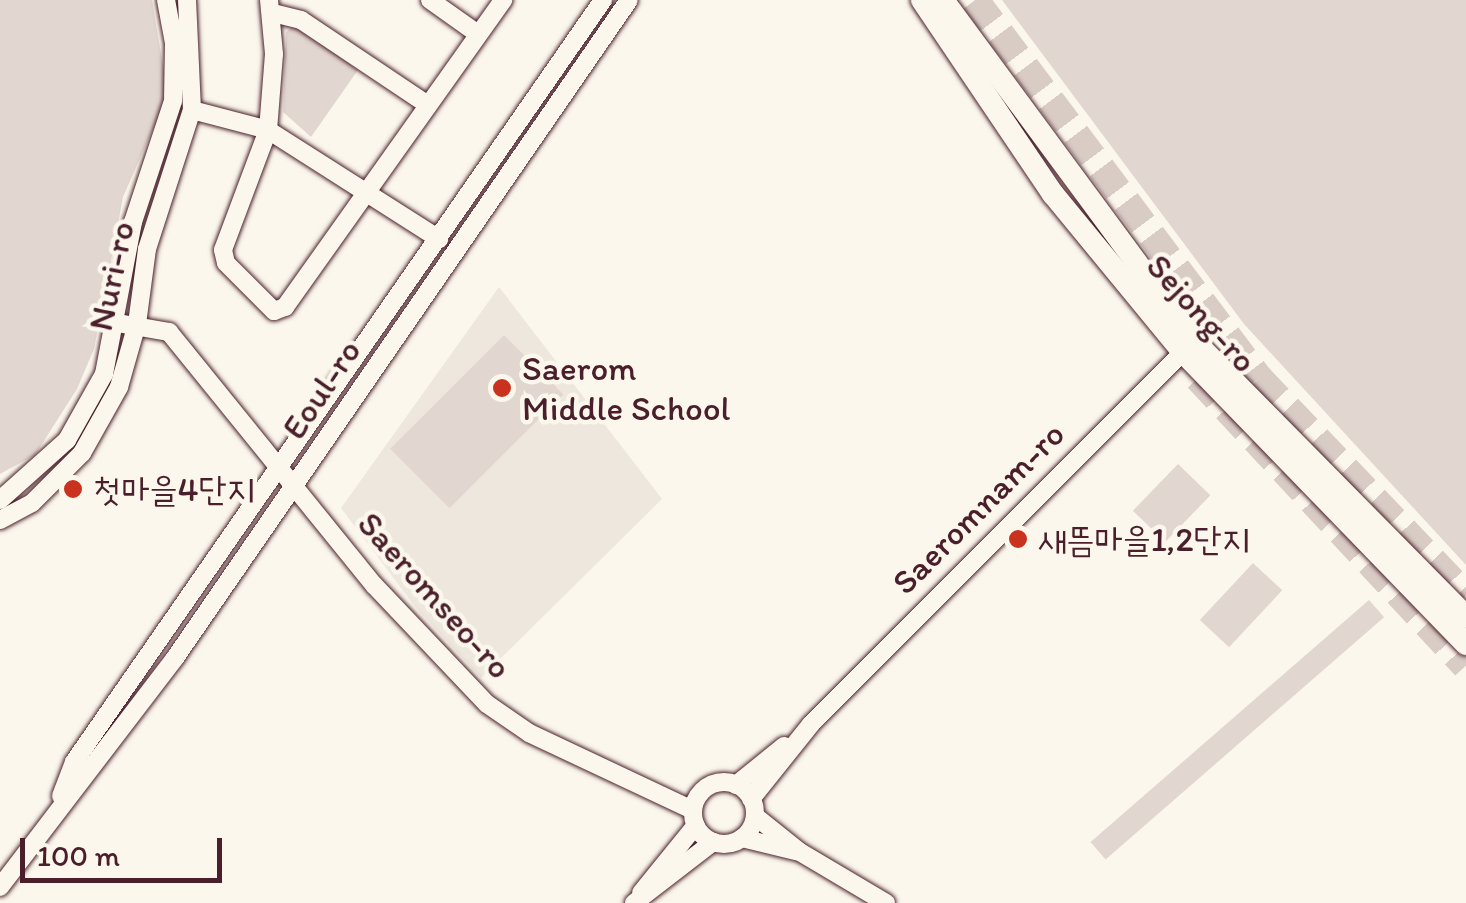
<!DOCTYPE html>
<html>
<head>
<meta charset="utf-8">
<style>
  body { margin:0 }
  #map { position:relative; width:1466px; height:903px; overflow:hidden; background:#fbf7ec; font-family:Itim,"Poor Story",sans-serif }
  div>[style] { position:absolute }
  .built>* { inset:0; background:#eee7de }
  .green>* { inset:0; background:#e2d7d0; transform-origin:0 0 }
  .highway-tunnel>* { height:28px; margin-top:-14px; transform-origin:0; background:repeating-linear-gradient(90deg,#d8ccc5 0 28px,transparent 0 42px) }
  .roads { filter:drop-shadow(0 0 2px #4a1f2b) drop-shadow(0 0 2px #4a1f2b) }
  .minor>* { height:18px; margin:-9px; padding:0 9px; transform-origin:9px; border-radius:9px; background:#fbf7ec }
  .minor>.ring { margin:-9px; padding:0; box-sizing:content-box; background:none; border:18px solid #fbf7ec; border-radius:50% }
  .major>* { height:22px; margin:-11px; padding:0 11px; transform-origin:11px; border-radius:11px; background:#fbf7ec }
  .dots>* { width:28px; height:28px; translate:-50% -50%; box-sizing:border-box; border:5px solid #fbf7ec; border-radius:50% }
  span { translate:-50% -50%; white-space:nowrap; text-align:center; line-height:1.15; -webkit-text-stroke:9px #fbf7ec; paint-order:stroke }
  .street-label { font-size:35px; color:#4a1f2b }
  .poi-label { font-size:35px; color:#4a1f2b }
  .left { translate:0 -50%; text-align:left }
  .scale { position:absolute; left:20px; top:838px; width:202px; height:45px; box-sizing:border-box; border:5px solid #4a1f2b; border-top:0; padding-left:12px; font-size:30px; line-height:35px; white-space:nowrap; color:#4a1f2b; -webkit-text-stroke:8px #fbf7ec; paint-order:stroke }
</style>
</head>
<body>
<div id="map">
  <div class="built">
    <div style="clip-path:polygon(499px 287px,662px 499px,481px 678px,416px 608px,341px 508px)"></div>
  </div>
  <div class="green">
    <div style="clip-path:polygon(0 0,152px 0,168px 95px,123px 197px,94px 349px,77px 389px,35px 455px,0 474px)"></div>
    <div style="clip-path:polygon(1002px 0,1466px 0,1466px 565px,1244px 324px)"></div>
    <div style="clip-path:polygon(295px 25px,358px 70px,311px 137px,283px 112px,286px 32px)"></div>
    <div style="left:504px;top:335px;width:84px;height:161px;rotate:45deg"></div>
    <div style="left:1178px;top:464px;width:45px;height:65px;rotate:44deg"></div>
    <div style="left:1253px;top:563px;width:40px;height:78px;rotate:43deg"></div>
    <div style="left:1369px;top:600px;width:23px;height:369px;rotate:49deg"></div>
  </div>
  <div class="highway-tunnel">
    <div style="left:975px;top:0;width:473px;rotate:53.1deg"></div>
    <div style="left:1259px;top:378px;width:300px;rotate:46.4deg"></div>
    <div style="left:1198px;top:378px;width:393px;rotate:47.1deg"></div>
  </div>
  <div class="roads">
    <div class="minor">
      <div style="left:269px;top:0;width:54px;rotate:84.7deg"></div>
      <div style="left:274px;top:54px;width:76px;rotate:94.5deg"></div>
      <div style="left:268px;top:130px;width:128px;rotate:110.6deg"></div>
      <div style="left:223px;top:250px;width:13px;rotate:77deg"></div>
      <div style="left:226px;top:263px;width:68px;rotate:45deg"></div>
      <div style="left:274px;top:311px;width:12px;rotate:-20deg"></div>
      <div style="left:285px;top:307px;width:377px;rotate:-54.6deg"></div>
      <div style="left:430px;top:0;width:59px;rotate:35.3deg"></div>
      <div style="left:273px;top:13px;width:29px;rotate:14deg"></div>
      <div style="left:301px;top:20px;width:153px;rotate:33.8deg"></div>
      <div style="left:192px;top:110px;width:79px;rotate:14.7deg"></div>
      <div style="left:268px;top:130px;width:203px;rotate:32.5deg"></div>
      <div style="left:117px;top:323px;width:53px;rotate:9.8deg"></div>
      <div style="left:169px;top:332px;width:326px;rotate:51deg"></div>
      <div style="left:374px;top:585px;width:164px;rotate:46.5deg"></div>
      <div style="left:487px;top:704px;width:51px;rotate:34.6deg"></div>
      <div style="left:529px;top:733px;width:181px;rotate:25.2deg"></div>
      <div style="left:0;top:500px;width:90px;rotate:-41.8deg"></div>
      <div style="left:67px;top:440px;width:76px;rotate:-60.7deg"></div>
      <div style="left:104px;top:374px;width:155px;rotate:-79.2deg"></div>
      <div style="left:133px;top:222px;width:127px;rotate:-71.7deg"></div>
      <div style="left:173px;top:101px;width:58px;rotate:-89deg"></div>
      <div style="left:174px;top:43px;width:44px;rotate:-100.5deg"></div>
      <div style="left:0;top:520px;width:36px;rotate:-28deg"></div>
      <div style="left:32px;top:503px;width:71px;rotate:-45deg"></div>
      <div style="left:82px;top:453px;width:76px;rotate:-60.7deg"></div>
      <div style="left:119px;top:387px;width:66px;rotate:-74.1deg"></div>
      <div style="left:137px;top:324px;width:76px;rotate:-82.4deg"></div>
      <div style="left:147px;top:249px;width:146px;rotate:-72.1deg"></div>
      <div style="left:192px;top:110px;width:110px;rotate:-92.6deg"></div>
      <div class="ring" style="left:693px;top:782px;width:44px;height:44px"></div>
      <div style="left:736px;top:785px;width:62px;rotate:-39.1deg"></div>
      <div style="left:61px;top:796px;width:36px;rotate:-69deg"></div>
      <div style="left:74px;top:762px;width:928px;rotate:-55.23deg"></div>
      <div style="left:751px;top:799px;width:96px;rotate:-51.3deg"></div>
      <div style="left:811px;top:724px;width:539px;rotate:-45deg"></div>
      <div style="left:755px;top:816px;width:58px;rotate:38.7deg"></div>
      <div style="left:800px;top:852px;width:100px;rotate:30.7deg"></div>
      <div style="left:742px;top:838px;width:55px;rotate:13.8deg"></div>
      <div style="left:0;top:887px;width:288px;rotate:-52.6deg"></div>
      <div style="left:175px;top:658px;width:799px;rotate:-55.4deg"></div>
      <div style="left:641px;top:893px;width:87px;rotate:-51deg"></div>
      <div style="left:634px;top:903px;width:100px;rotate:-37.7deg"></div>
    </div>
    <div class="major">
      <div style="left:922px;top:0;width:234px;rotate:56deg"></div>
      <div style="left:1053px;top:194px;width:203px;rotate:50.6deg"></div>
      <div style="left:1182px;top:351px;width:408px;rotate:45.9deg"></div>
      <div style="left:943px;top:0;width:423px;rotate:53.6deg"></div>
      <div style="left:1194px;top:341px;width:388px;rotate:45.4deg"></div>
    </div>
  </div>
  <div class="dots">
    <div style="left:502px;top:388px;background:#c8321e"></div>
    <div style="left:73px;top:489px;background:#c8321e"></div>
    <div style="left:1018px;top:539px;background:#c8321e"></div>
  </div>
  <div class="street-label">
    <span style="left:111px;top:276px;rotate:-78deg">Nuri-ro</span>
    <span style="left:1202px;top:313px;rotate:48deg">Sejong-ro</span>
    <span style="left:321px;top:389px;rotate:-56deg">Eoul-ro</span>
    <span style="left:978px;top:508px;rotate:-45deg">Saeromnam-ro</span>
    <span style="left:435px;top:595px;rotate:48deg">Saeromseo-ro</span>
  </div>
  <div class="poi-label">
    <span class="left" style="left:522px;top:388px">Saerom<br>Middle School</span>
    <span class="left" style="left:93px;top:489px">첫마을4단지</span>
    <span class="left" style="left:1038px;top:539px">새뜸마을1,2단지</span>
  </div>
  <div class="scale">100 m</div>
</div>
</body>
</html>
